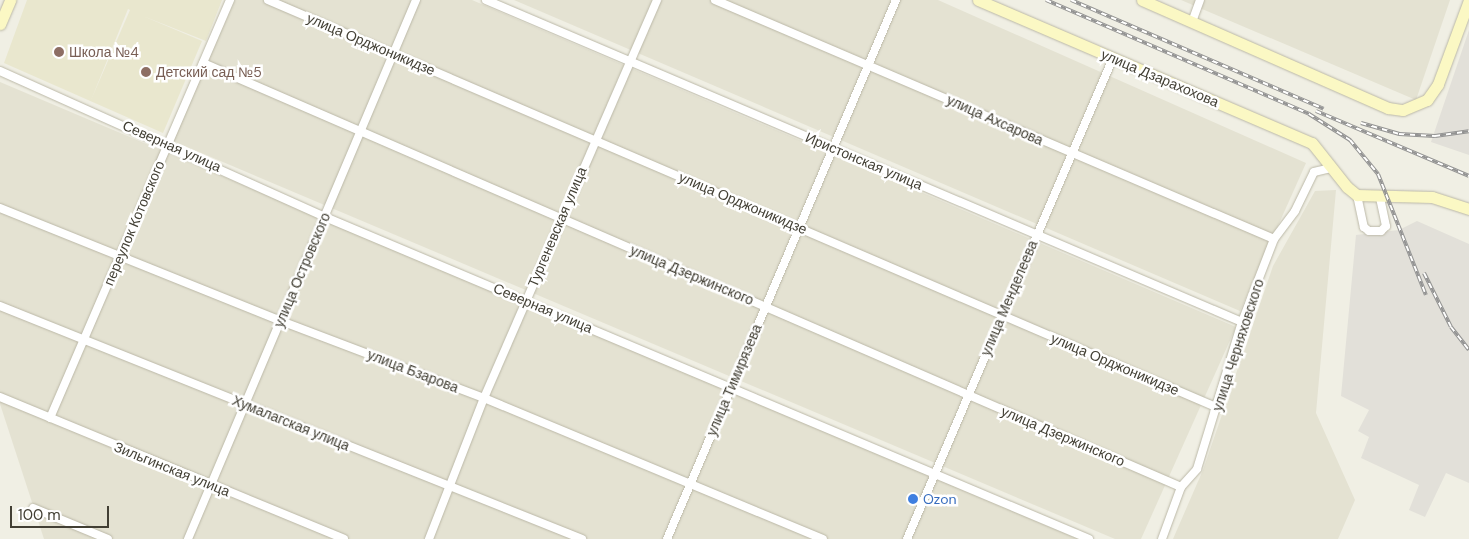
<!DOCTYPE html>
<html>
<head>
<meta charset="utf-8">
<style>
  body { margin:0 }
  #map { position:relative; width:1469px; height:539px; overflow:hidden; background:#f0efe4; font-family:"DM Sans",sans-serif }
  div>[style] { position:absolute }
  .residential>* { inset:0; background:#e4e2d2 }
  .industrial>* { inset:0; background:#e2e0d9 }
  .education>* { inset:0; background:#e9e7ce }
  .roads { filter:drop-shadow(0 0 1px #bbb8a7) drop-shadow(0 0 1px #bbb8a7) }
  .street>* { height:8px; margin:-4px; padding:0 4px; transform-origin:4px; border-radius:4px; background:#fff }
  .secondary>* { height:11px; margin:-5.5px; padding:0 5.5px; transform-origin:5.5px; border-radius:5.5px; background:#fbf8c4 }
  .rail>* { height:4px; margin-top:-2px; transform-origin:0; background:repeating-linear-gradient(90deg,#fff 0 5.5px,#939393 0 11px); box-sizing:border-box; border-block:1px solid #939393 }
  .dots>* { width:14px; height:14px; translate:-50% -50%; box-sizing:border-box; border:2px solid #fff; border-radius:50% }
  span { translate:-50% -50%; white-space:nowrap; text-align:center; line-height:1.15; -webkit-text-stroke:5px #fff; paint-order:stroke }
  .street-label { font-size:14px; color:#423f34 }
  .education-label { font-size:14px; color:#785e54 }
  .left { translate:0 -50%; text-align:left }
  .shop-label { font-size:14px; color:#366cbe }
  .scale { position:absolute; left:10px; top:506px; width:99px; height:22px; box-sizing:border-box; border:2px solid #423f34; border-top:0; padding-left:6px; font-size:15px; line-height:18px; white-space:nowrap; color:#423f34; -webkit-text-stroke:4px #fff; paint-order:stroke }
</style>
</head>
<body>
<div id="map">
  <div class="residential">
    <div style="clip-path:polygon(235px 0,472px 0,1236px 327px,1141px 539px,1115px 539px,173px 141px)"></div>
    <div style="clip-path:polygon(514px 0,938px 0,1306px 163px,1240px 311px)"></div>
    <div style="clip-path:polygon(1181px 0,1450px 0,1416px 100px)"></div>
    <div style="clip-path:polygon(0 82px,1078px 539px,44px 539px,0 404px)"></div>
    <div style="clip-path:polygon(1336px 190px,1316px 413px,1355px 500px,1338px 539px,1173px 539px,1203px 470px,1273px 266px,1315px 191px)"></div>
  </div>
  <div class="industrial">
    <div style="clip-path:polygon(1469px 30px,1469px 155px,1431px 142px)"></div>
    <div style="clip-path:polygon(1417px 221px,1469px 244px,1469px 483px,1446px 473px,1425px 517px,1409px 510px,1419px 485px,1361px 458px,1369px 437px,1358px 431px,1369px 410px,1341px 396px,1356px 235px,1399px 230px)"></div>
  </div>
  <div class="education">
    <div style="clip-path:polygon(evenodd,27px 0,222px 0,206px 41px,143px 16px,202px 41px,163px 133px,4px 63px,27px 0,128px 9px,130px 10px,91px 100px,128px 9px)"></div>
  </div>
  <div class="roads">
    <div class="street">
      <div style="left:268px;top:0;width:1034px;rotate:23.24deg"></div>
      <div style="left:486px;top:0;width:822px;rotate:23.07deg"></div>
      <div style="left:715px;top:0;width:608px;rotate:23.15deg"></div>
      <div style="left:1192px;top:22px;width:23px;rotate:-70deg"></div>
      <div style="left:203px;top:63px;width:1066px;rotate:23.44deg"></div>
      <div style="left:0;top:71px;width:356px;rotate:24.2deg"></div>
      <div style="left:325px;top:217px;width:829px;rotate:22.85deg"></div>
      <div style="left:1357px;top:195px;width:33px;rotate:78deg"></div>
      <div style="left:1364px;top:227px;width:6px;rotate:39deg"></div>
      <div style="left:1369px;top:231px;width:12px"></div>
      <div style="left:1381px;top:231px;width:7px;rotate:-45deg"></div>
      <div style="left:1386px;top:226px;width:30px;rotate:-102deg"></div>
      <div style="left:0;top:208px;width:303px;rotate:21.9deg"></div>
      <div style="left:281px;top:321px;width:217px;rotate:20.8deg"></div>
      <div style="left:484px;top:398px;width:367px;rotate:22.6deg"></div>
      <div style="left:0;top:306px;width:627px;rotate:21.82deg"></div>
      <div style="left:0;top:397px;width:372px;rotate:22.4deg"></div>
      <div style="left:50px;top:418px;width:455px;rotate:-66.7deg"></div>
      <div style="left:33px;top:508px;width:81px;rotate:22.5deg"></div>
      <div style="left:188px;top:539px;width:585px;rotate:-67.07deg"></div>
      <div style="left:429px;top:539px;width:151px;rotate:-68.7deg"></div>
      <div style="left:484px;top:398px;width:434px;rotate:-66.5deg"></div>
      <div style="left:667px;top:539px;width:586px;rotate:-66.98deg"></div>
      <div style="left:907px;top:539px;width:523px;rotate:-66.82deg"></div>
      <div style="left:1162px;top:539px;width:55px;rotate:-69.9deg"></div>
      <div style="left:1181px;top:487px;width:24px;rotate:-48deg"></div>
      <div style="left:1197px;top:469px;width:154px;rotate:-73deg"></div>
      <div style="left:1242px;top:322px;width:89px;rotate:-68.9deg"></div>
      <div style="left:1274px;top:239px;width:35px;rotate:-53deg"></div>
      <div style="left:1295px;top:211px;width:43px;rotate:-64deg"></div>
      <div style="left:1314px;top:172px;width:18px;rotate:-13deg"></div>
    </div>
    <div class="secondary">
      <div style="left:978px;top:0;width:363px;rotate:23.2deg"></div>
      <div style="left:1312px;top:143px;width:56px;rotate:51.5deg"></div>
      <div style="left:1347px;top:187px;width:13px;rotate:39deg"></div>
      <div style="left:1357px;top:195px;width:75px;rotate:1.5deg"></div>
      <div style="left:1432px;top:197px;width:39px;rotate:18deg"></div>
      <div style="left:1142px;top:0;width:269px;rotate:23.7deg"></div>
      <div style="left:1388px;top:108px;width:15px;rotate:8deg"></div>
      <div style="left:1403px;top:110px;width:26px;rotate:-23deg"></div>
      <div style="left:1427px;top:100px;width:19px;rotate:-55deg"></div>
      <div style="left:1438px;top:84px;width:90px;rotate:-69.7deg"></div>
      <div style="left:0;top:24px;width:26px;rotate:-67deg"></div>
    </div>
  </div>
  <div class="rail">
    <div style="left:1046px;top:0;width:287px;rotate:23.4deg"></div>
    <div style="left:1309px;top:114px;width:49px;rotate:32.4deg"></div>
    <div style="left:1350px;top:140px;width:44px;rotate:50.5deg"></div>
    <div style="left:1378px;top:174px;width:130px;rotate:68.4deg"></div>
    <div style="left:1071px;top:0;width:275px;rotate:23.3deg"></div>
    <div style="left:1316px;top:111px;width:166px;rotate:23deg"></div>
    <div style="left:1361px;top:123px;width:40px;rotate:16deg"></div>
    <div style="left:1399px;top:134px;width:36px;rotate:3deg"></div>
    <div style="left:1435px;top:136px;width:34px;rotate:-8deg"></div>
    <div style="left:1424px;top:273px;width:60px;rotate:63.4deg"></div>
    <div style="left:1451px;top:327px;width:29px;rotate:52deg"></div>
  </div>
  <div class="dots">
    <div style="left:59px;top:52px;background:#8d6e63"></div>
    <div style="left:146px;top:72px;background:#8d6e63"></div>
    <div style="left:913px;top:499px;background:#3f7fe0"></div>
  </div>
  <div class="street-label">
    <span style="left:371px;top:44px;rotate:23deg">улица Орджоникидзе</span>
    <span style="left:1160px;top:78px;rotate:23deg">улица Дзарахохова</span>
    <span style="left:995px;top:120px;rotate:24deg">улица Ахсарова</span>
    <span style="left:172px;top:146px;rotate:24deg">Северная улица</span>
    <span style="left:864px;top:161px;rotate:23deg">Иристонская улица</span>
    <span style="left:743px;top:203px;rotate:23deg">улица Орджоникидзе</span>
    <span style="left:134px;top:223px;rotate:-67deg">переулок Котовского</span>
    <span style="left:557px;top:227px;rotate:-67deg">Тургеневская улица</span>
    <span style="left:302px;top:270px;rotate:-67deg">улица Островского</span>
    <span style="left:692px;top:275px;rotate:23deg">улица Дзержинского</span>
    <span style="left:1009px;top:298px;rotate:-67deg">улица Менделеева</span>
    <span style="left:543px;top:308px;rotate:23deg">Северная улица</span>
    <span style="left:1238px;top:345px;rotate:-72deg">улица Черняховского</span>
    <span style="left:1115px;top:364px;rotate:23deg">улица Орджоникидзе</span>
    <span style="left:413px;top:371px;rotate:21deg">улица Бзарова</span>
    <span style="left:734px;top:380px;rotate:-67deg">улица Тимирязева</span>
    <span style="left:291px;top:423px;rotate:22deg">Хумалагская улица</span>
    <span style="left:1063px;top:436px;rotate:23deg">улица Дзержинского</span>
    <span style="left:172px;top:469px;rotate:22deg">Зильгинская улица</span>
  </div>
  <div class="education-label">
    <span class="left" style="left:69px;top:52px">Школа №4</span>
    <span class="left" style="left:156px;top:72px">Детский сад №5</span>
  </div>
  <div class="shop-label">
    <span class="left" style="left:923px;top:499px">Ozon</span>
  </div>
  <div class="scale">100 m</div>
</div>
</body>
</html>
